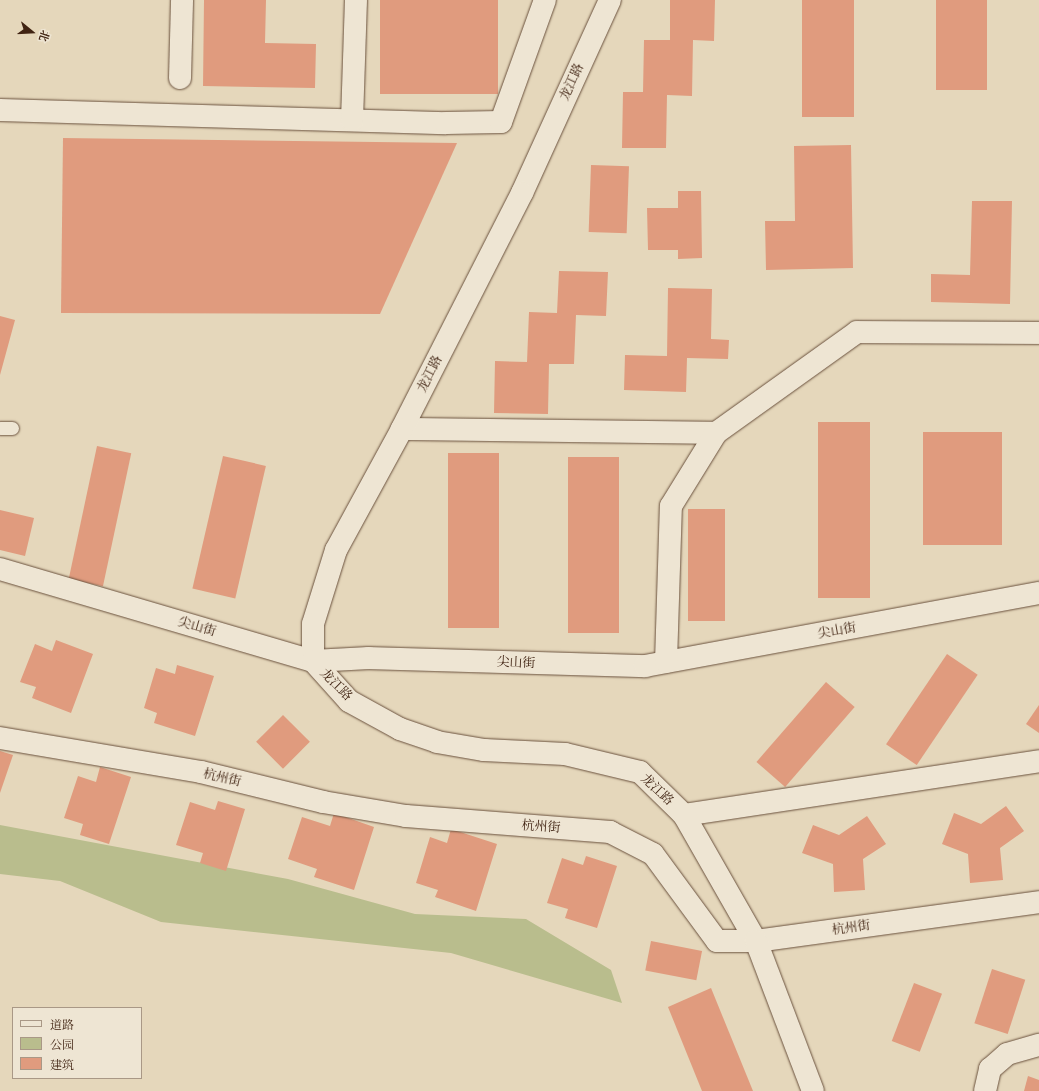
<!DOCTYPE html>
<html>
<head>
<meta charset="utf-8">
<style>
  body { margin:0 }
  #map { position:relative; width:1039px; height:1091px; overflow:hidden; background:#e5d7bb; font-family:"IM FELL French Canon","Noto Serif SC",serif }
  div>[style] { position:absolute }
  .green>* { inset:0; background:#b9bd8d }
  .building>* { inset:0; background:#e09b7e; transform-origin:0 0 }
  .roads { filter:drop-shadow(0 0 1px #6a513d) drop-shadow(0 0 1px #6a513d) }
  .service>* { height:13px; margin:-6.5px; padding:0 6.5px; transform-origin:6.5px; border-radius:6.5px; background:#eee5d3 }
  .minor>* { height:22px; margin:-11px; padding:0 11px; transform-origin:11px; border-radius:11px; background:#eee5d3 }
  .tertiary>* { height:22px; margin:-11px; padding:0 11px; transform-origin:11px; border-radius:11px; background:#eee5d3 }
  span { translate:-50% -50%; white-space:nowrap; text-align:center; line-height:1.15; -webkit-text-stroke:3px #eee5d3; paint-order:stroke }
  .street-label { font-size:13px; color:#412413 }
  .legend { position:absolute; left:12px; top:1007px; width:130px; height:72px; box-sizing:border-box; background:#eee5d3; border:1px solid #a99886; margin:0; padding:5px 7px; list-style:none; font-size:12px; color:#412413 }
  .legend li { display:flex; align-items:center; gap:8px; height:20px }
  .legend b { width:20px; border:1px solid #a99886 }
  .north { position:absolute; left:12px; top:12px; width:40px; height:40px; -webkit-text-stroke:3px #eee5d3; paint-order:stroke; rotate:108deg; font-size:11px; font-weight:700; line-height:16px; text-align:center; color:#412413 }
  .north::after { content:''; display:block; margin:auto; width:14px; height:18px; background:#412413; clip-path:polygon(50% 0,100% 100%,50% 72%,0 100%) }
</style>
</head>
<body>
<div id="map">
  <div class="green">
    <div style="clip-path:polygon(0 825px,288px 879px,415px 914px,526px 919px,611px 970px,622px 1003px,451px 953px,161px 922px,60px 881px,0 874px)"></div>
  </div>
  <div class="building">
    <div style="clip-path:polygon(204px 0,266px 0,265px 43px,316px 44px,315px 88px,203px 86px)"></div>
    <div style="left:380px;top:0;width:118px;height:94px"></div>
    <div style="clip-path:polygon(670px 0,715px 0,714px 41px,693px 40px,692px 96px,667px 95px,666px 148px,622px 148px,623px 92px,643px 92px,644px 40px,670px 40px)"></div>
    <div style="left:802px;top:0;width:52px;height:117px"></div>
    <div style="left:936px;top:0;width:51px;height:90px"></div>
    <div style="clip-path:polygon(63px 138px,457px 143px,380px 314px,61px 313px)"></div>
    <div style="clip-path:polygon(851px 145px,853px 268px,766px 270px,765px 221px,795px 221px,794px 146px)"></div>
    <div style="left:591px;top:165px;width:38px;height:67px;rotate:2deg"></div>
    <div style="clip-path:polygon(678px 191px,701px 191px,702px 258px,678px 259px,678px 250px,648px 250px,647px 208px,678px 208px)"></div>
    <div style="clip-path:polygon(972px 201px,1012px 201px,1010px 304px,931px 302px,931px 274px,970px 275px)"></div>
    <div style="clip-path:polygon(559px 271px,608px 272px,606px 316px,576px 315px,574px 364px,549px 364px,548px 414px,494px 413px,495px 361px,527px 362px,529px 312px,557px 313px)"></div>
    <div style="clip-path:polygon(668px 288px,712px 289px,711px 339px,729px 340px,728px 359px,687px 358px,686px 392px,624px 390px,625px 355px,667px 356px)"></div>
    <div style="clip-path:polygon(0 316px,15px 320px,0 375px)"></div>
    <div style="left:818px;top:422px;width:52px;height:176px"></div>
    <div style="left:923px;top:432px;width:79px;height:113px"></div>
    <div style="left:97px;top:446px;width:35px;height:136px;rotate:12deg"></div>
    <div style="left:448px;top:453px;width:51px;height:175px"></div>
    <div style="left:223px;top:456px;width:44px;height:136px;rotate:13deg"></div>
    <div style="left:568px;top:457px;width:51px;height:176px"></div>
    <div style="left:688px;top:509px;width:37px;height:112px"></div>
    <div style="clip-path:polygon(0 510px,34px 518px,25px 556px,0 550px)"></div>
    <div style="clip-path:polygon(56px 640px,93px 654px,71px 713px,32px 698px,36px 687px,20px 682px,35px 644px,52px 651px)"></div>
    <div style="left:947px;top:654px;width:37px;height:109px;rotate:34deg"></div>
    <div style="clip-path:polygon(177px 665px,214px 676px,195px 736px,154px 723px,157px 713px,144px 708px,156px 668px,175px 674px)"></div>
    <div style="left:826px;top:682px;width:38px;height:106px;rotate:41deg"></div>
    <div style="clip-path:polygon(1039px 705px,1039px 733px,1026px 724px)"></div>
    <div style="left:283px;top:715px;width:38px;height:38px;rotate:45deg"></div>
    <div style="clip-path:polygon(0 751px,13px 755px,0 793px)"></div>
    <div style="clip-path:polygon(100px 767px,131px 777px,109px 844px,80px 835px,83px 824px,64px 818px,78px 776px,96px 782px)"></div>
    <div style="clip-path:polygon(218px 801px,245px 809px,226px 871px,200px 863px,203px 853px,176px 845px,190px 802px,215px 810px)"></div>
    <div style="clip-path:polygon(1006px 806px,1024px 831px,1000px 848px,1003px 880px,970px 883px,968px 854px,942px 844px,954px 813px,981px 824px)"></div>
    <div style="clip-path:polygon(334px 813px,374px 827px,354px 890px,314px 877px,317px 869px,288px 859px,302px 817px,330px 826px)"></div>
    <div style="clip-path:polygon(867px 816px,886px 844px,863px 859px,865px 890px,834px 892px,833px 864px,802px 853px,813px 825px,839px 835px)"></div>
    <div style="clip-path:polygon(451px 829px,497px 844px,476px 911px,435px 897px,438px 890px,416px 883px,430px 837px,447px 843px)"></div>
    <div style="clip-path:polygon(586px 856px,617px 866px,597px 928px,565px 918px,568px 909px,547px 903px,562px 858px,583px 865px)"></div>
    <div style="left:651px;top:941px;width:52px;height:30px;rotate:11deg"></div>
    <div style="left:992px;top:969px;width:35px;height:57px;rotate:18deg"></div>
    <div style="left:914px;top:983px;width:30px;height:62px;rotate:21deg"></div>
    <div style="clip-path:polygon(711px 988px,753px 1091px,702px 1091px,668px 1007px)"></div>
    <div style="clip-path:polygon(1028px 1076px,1039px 1080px,1039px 1091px,1024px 1091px)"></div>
  </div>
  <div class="roads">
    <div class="service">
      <div style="left:0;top:428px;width:12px"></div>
    </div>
    <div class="minor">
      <div style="left:180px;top:78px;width:78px;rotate:-88.5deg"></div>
      <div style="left:0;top:110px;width:446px;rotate:1.7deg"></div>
      <div style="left:446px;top:123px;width:55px;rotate:-1deg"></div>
      <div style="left:501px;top:122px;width:130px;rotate:-70.2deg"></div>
      <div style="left:352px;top:120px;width:120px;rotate:-88.1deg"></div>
      <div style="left:402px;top:429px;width:314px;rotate:0.7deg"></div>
      <div style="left:716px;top:433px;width:173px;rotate:-35.6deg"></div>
      <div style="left:857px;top:332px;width:182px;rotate:0.3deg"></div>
      <div style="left:0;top:569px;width:326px;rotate:16.4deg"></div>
      <div style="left:313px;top:661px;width:56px;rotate:-3.1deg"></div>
      <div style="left:369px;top:658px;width:276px;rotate:1.7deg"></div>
      <div style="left:645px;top:666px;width:401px;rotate:-10.5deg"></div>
      <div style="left:666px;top:662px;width:156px;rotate:-88.2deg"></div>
      <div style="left:671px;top:506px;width:86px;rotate:-58.3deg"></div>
      <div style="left:0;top:738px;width:204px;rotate:9.6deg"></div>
      <div style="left:201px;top:772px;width:126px;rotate:13.8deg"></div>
      <div style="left:323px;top:802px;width:84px;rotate:9.6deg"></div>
      <div style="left:406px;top:816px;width:205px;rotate:4.5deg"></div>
      <div style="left:610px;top:832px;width:48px;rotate:27.1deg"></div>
      <div style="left:653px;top:854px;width:108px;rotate:53.7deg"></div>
      <div style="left:717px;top:941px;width:39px"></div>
      <div style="left:756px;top:941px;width:286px;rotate:-7.8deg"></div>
      <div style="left:684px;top:815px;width:359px;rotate:-8.6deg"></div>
      <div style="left:985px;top:1091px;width:23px;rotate:-77deg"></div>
      <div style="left:990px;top:1069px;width:23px;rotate:-41deg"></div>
      <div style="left:1007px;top:1054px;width:33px;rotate:-16deg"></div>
    </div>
    <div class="tertiary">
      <div style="left:610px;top:0;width:212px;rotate:114.5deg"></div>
      <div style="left:522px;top:193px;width:265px;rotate:117deg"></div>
      <div style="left:402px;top:429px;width:138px;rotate:118.6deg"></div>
      <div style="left:336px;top:550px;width:77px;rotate:107.3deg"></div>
      <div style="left:313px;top:624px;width:37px;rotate:90deg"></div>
      <div style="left:313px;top:661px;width:54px;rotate:48deg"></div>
      <div style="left:349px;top:701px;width:58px;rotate:28.8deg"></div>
      <div style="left:400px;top:729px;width:39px;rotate:19deg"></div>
      <div style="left:437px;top:742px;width:48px;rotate:9.7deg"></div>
      <div style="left:484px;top:750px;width:81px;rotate:2.8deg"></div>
      <div style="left:565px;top:754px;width:77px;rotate:13.5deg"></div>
      <div style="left:640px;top:772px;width:62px;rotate:44.3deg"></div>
      <div style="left:684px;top:815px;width:145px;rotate:60.3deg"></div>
      <div style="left:756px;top:941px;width:160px;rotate:69.2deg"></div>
    </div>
  </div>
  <div class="street-label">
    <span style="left:572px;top:82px;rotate:-65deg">龙江路</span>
    <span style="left:430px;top:374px;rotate:-63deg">龙江路</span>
    <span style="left:197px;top:627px;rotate:16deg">尖山街</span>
    <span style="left:837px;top:631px;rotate:-10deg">尖山街</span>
    <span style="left:516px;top:663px;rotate:2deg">尖山街</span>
    <span style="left:336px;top:685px;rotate:45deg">龙江路</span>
    <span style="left:222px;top:778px;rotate:13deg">杭州街</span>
    <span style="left:657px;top:790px;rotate:43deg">龙江路</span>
    <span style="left:541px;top:827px;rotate:4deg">杭州街</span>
    <span style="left:851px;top:928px;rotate:-8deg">杭州街</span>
  </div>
  <ul class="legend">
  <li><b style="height:5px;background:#eee5d3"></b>道路</li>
  <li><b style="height:11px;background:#b9bd8d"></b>公园</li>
  <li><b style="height:11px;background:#e09b7e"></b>建筑</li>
  </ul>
  <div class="north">北</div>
</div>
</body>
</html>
